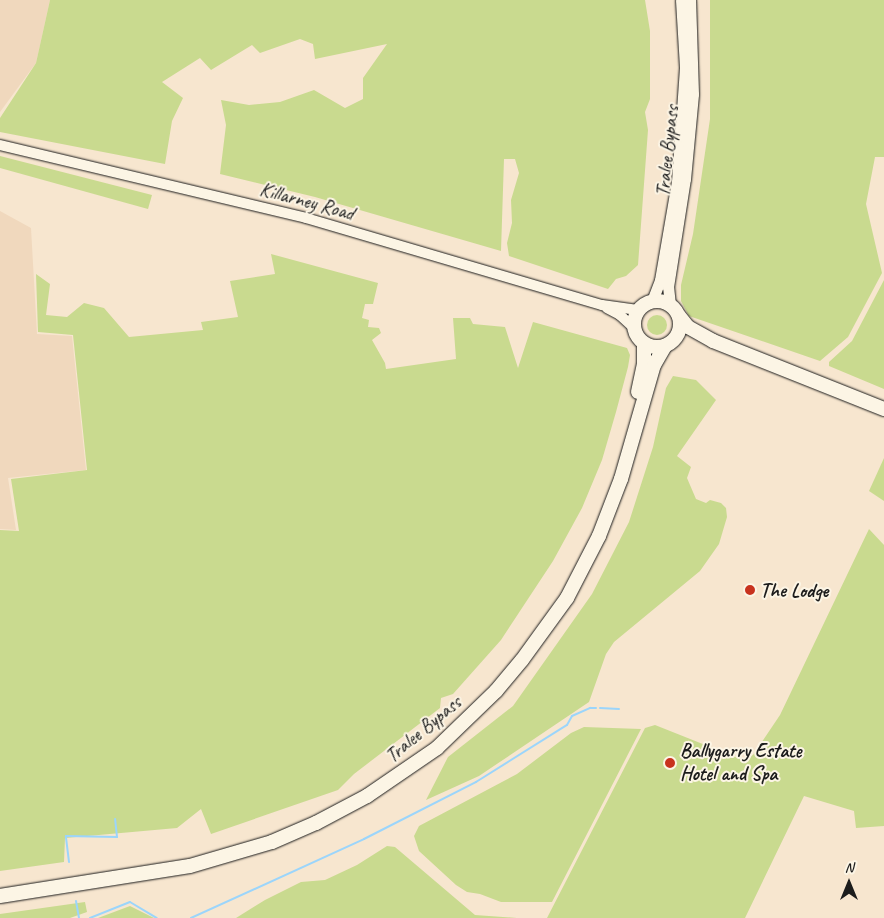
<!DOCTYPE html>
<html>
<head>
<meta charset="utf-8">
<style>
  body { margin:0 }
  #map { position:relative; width:884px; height:918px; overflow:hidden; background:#f7e6cf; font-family:Caveat,sans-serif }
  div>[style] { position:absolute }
  .built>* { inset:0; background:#f0d8bd }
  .green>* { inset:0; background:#c9da8f }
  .round { border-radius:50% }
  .stream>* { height:2px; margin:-1px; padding:0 1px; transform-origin:1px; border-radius:1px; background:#9bd5fb }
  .roads { filter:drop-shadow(0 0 1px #1c1c1c) drop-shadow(0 0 1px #1c1c1c) }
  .secondary>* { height:10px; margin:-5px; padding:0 5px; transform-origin:5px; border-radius:5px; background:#fcf5e5 }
  .primary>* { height:11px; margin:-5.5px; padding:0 5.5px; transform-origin:5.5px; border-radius:5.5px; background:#fcf5e5 }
  .highway>* { height:14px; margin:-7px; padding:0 7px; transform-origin:7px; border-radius:7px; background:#fcf5e5 }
  .highway>.ring { margin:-7px; padding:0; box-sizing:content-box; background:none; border:14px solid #fcf5e5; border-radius:50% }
  .dots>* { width:14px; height:14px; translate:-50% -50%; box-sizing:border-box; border:2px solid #fcf5e5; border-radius:50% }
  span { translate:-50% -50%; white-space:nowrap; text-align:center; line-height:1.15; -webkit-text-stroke:4px #fcf5e5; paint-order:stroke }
  .street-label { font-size:20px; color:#1c1c1c }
  .poi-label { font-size:20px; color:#1c1c1c; font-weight:700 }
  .left { translate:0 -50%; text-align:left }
  .north { position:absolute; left:824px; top:858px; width:50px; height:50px; -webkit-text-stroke:4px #fcf5e5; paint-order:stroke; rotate:0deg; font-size:14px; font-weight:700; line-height:20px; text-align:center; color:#1c1c1c }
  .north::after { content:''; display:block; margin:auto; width:18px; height:22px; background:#1c1c1c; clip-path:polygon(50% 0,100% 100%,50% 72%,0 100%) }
</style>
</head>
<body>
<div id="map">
  <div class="built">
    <div style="clip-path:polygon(0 0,50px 0,36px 63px,0 112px)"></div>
    <div style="clip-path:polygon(0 211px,31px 228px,37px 334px,72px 336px,86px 470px,8px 478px,16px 530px,0 529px)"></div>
  </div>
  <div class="green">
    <div style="clip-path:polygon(50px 0,645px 0,650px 31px,650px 99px,645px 112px,648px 130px,638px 265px,626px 276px,616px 279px,608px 289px,509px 256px,507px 243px,512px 223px,511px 200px,519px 173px,515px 159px,504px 159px,501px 251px,315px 197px,220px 174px,226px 125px,221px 100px,249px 105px,280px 102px,314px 90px,345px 108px,363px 99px,363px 78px,387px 44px,315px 59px,313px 44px,300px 39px,260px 53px,252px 45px,211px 70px,200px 58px,162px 82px,183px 98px,172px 121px,165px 164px,0 132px,0 118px,36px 63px)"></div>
    <div style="clip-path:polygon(710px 0,884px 0,884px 157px,875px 157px,866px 204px,882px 273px,848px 337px,820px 361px,689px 316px,681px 301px,681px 285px,693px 234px,710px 119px)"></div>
    <div style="clip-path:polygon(0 156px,152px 195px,148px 209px,0 168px)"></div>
    <div style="clip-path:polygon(271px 254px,378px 283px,373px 304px,365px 304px,362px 318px,369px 320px,368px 327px,379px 328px,381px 333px,372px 340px,385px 363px,386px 369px,456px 359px,453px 318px,470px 318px,473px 324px,505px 327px,518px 368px,533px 322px,627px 348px,630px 355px,628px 367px,616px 412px,602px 460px,582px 508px,553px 561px,501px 640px,453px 694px,441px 698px,440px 708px,354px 774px,338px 790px,211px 834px,201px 809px,177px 828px,65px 838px,64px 862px,0 871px,0 530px,19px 531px,11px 479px,87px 470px,73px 335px,38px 332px,36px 274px,50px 284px,46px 315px,67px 317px,84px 303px,104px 308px,129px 337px,203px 330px,201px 322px,238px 317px,230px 281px,275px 274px)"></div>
    <div style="clip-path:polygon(884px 280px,884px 389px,829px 366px,829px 362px,852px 341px)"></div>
    <div class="round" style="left:647px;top:315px;width:20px;height:20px"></div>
    <div style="clip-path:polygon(673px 376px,696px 380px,716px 400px,677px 456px,691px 467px,687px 478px,696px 499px,706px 503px,710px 500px,721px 503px,726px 508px,727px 517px,719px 544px,700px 571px,614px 642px,606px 654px,589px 702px,479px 776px,426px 800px,448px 757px,513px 706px,592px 594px,629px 522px,653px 447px,666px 388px)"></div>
    <div style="clip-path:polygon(884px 458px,884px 501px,869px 491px)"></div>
    <div style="clip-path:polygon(869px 529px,884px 545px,884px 826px,856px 828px,854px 811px,804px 796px,745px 918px,547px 918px,645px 728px,655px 725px,743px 760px,753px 755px,780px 715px)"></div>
    <div style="clip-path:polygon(584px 727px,641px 729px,552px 902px,501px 902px,480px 894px,467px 892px,456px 885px,419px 851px,414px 836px,419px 826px,517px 774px,571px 733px)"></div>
    <div style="clip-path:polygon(387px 846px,395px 847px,475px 915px,517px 918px,236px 918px,265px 900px,301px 882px,325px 880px,357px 865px)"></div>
    <div style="clip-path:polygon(85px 902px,87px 912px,70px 918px,0 918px,0 914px)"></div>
    <div style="clip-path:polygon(130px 906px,154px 918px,98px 918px)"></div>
  </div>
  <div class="stream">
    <div style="left:600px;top:708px;width:19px;rotate:3deg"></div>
    <div style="left:69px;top:862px;width:26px;rotate:-97deg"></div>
    <div style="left:66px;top:836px;width:51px;rotate:1.1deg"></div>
    <div style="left:117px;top:837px;width:18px;rotate:-96deg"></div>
    <div style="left:76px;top:901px;width:17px;rotate:80deg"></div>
    <div style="left:90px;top:918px;width:43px;rotate:-21.8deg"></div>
    <div style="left:130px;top:902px;width:31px;rotate:31deg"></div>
    <div style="left:191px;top:918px;width:190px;rotate:-24.5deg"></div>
    <div style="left:364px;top:839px;width:126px;rotate:-27deg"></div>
    <div style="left:476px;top:782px;width:107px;rotate:-32.1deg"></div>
    <div style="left:567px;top:725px;width:10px;rotate:-61deg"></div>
    <div style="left:572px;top:716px;width:20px;rotate:-24deg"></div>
    <div style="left:590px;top:708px;width:6px"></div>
  </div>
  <div class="roads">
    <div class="secondary">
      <div style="left:0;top:145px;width:315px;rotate:13.4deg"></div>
      <div style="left:306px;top:218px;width:309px;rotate:16.4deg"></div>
      <div style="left:602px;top:305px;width:36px;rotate:8deg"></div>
      <div style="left:607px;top:308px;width:15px;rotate:28deg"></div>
      <div style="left:620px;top:315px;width:19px;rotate:43deg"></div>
    </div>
    <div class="primary">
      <div style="left:652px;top:301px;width:22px;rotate:-69deg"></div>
      <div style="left:660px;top:280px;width:99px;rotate:-80.2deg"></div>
      <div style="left:677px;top:182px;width:115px;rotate:-86deg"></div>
      <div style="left:685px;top:67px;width:67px;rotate:-93.4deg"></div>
      <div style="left:670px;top:305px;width:18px;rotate:-96deg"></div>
      <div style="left:668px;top:287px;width:109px;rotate:-81.1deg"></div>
      <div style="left:685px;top:179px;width:85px;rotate:-84.6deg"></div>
      <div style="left:693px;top:94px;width:94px;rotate:-91.8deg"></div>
    </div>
    <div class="highway">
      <div class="ring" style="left:634px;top:301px;width:32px;height:32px"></div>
      <div style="left:679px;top:316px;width:14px;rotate:51deg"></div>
      <div style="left:688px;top:327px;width:29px;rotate:29deg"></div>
      <div style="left:713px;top:341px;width:184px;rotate:21.7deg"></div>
      <div style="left:638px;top:392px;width:29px;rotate:-78deg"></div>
      <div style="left:644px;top:364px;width:20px;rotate:-90deg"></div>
      <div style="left:0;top:896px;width:192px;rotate:-9deg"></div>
      <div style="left:190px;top:866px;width:85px;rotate:-16.3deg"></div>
      <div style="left:272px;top:842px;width:48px;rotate:-23.4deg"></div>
      <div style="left:316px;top:823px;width:58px;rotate:-27.9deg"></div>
      <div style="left:367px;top:796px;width:85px;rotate:-34.4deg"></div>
      <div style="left:437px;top:748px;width:82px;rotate:-44deg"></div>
      <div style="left:496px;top:691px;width:40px;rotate:-50deg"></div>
      <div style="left:522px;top:660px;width:77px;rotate:-54deg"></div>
      <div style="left:567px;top:598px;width:70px;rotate:-62.7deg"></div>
      <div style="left:599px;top:536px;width:61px;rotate:-68.9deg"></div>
      <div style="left:621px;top:479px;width:119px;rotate:-73.9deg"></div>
      <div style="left:654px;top:365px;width:22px;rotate:-60deg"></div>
    </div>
  </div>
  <div class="dots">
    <div style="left:750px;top:590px;background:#c8321e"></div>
    <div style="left:670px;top:763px;background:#c8321e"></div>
  </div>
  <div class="street-label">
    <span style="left:667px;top:151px;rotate:-84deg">Tralee Bypass</span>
    <span style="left:307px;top:201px;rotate:15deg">Killarney Road</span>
    <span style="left:423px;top:729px;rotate:-40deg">Tralee Bypass</span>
  </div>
  <div class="poi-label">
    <span class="left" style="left:760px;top:590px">The Lodge</span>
    <span class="left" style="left:680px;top:762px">Ballygarry Estate<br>Hotel and Spa</span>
  </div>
  <div class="north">N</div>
</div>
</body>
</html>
